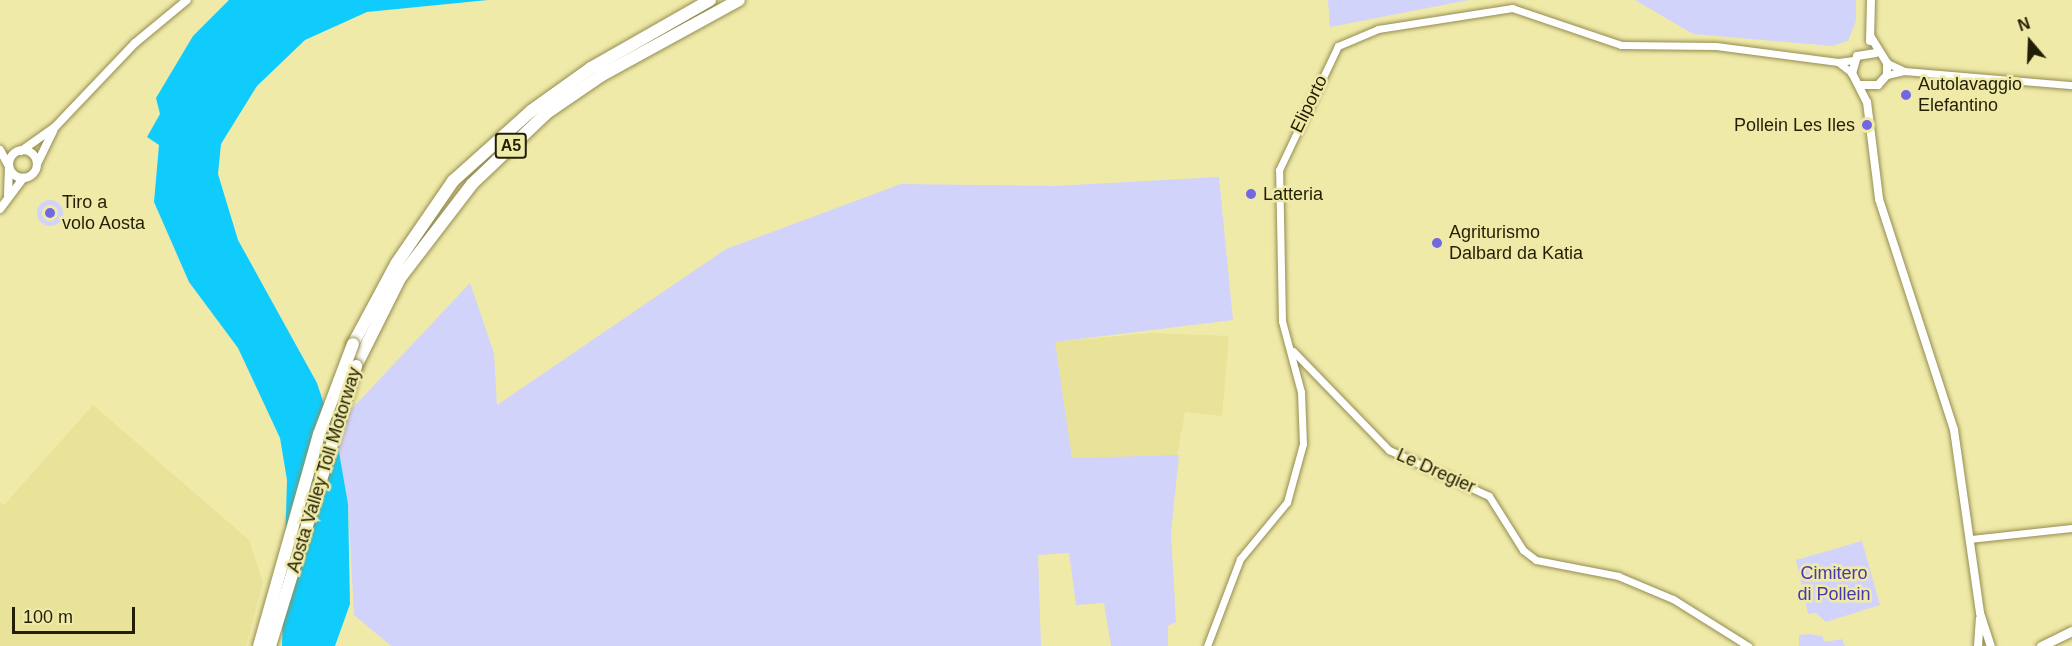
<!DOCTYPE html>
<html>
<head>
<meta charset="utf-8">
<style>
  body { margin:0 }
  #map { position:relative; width:2072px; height:646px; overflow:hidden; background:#f0eaa9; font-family:Arial,sans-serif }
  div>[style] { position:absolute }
  .built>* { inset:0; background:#e9e299 }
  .green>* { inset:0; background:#d1d3fa }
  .round { border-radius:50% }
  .water>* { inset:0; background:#0fccfc }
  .roads { filter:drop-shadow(0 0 2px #938d50) drop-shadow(0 0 2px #938d50) }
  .minor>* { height:7px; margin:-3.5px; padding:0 3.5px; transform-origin:3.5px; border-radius:3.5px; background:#fff }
  .tertiary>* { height:8px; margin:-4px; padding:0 4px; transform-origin:4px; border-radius:4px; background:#fff }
  .tertiary>.ring { margin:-4px; padding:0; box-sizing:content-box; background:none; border:8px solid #fff; border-radius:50% }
  .secondary>* { height:9px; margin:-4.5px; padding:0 4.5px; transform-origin:4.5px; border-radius:4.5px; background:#fff }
  .motorway>* { height:12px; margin:-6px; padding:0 6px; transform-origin:6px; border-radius:6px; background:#fff }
  .bridges { filter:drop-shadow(0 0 2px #938d50) drop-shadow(0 0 2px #938d50) }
  .motorway-bridge>* { height:12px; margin:-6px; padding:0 6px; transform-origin:6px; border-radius:6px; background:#fff }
  .dots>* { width:16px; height:16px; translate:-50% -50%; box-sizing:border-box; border:3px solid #f0eaa9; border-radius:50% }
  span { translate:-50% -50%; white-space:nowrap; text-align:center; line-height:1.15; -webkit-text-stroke:5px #f0eaa9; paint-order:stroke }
  .shield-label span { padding:2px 4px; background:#f0eaa9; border:2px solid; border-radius:4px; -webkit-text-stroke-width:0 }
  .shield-label { font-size:16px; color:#221f05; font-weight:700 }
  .poi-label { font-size:18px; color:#221f05 }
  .left { translate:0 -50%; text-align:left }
  .right { translate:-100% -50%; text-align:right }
  .street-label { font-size:18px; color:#221f05 }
  .park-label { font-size:18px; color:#4938ab }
  .north { position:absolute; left:2000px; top:12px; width:60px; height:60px; -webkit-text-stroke:4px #f0eaa9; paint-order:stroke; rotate:341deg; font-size:16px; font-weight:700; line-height:24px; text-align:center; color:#221f05 }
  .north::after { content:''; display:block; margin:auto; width:21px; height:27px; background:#221f05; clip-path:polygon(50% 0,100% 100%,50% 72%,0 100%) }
  .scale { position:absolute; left:12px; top:607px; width:123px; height:27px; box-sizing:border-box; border:3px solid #221f05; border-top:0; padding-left:8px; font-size:18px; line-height:21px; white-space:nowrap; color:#221f05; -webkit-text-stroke:4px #f0eaa9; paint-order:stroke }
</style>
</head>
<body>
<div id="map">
  <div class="built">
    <div style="clip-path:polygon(1150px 333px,1229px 336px,1222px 416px,1185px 412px,1177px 456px,1070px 458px,1055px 342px)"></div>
    <div style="clip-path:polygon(93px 405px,249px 540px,263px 582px,246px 646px,0 646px,0 502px,4px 505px)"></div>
  </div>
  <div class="green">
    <div style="clip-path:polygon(1328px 0,1469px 0,1330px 27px)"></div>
    <div style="clip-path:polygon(1635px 0,1856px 0,1856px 21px,1848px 41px,1832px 46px,1693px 34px)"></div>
    <div style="clip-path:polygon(1219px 177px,1233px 320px,1055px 342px,1072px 458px,1179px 455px,1171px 533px,1176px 622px,1168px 626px,1168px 646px,1111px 646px,1104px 603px,1076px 605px,1069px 553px,1038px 555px,1041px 646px,391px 646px,354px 615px,348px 504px,338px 446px,345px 416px,470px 283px,494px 353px,497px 405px,726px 249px,901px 184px,1054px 186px)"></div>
    <div class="round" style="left:37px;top:200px;width:26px;height:26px"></div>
    <div style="clip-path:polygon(1862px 541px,1880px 605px,1826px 622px,1816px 613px,1808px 614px,1796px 560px)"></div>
    <div style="clip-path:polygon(1809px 634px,1822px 636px,1825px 642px,1842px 639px,1845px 646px,1799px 646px,1799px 635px)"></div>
  </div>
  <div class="water">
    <div style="clip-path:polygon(229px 0,488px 0,367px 12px,305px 40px,257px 86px,221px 144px,218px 174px,238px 240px,317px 383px,338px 446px,348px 504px,350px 604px,335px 646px,282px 646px,287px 480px,280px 438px,238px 348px,189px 282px,154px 202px,159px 145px,147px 137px,160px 114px,156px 98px,193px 36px)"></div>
  </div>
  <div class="roads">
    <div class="minor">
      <div style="left:1887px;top:63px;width:19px;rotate:25deg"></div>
      <div style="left:1904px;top:71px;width:17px;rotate:167deg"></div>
      <div style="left:1904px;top:71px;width:169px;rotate:4.8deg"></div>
      <div style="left:1852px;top:73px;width:18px;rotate:-142deg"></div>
      <div style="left:1838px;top:62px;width:16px;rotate:-7deg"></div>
      <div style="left:1293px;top:351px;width:138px;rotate:45.9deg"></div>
      <div style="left:1389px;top:450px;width:110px;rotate:24.7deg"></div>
      <div style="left:1489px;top:496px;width:64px;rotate:57.8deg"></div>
      <div style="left:1523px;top:550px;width:16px;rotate:38deg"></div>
      <div style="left:1536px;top:560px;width:84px;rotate:11deg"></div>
      <div style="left:1618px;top:576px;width:60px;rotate:22.7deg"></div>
      <div style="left:1673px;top:599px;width:89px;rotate:32.1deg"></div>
      <div style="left:1970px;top:539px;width:103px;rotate:-6.2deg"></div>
      <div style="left:1207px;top:646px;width:93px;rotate:-69.2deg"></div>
      <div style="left:1240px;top:559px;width:74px;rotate:-50.5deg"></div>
      <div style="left:1287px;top:502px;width:60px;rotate:-74.6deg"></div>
      <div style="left:1303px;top:444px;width:52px;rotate:-92.2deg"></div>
      <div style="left:1301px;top:392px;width:73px;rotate:-105deg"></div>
      <div style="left:1282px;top:321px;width:151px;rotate:-91.1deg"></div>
      <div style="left:1279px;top:170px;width:137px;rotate:-64.6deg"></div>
      <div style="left:1338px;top:46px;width:43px;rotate:-23deg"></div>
      <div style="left:1378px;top:29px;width:136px;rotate:-8.9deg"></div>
      <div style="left:1512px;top:8px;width:115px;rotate:18.7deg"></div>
      <div style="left:1621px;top:45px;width:95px;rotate:0.6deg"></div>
      <div style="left:1716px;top:46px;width:123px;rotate:7.5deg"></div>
    </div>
    <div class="tertiary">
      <div style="left:1870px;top:41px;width:41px;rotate:-88.6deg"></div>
      <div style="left:1876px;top:53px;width:19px;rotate:171deg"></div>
      <div style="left:1857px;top:56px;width:18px;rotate:106deg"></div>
      <div style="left:1852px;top:73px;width:33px;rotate:63deg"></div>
      <div style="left:1867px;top:102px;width:98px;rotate:82.9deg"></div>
      <div style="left:1879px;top:199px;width:243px;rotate:72deg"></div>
      <div style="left:1954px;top:430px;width:185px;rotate:81.9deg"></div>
      <div style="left:1980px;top:613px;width:35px;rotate:72deg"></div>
      <div style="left:1861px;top:85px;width:17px"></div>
      <div style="left:1878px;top:85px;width:13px;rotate:-48deg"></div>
      <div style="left:1887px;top:75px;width:12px;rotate:-90deg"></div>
      <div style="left:1887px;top:63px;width:31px;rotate:-122deg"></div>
      <div style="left:0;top:150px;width:18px;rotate:61deg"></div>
      <div style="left:9px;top:166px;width:29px;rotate:92deg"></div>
      <div class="ring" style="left:9px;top:150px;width:20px;height:20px"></div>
      <div style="left:21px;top:151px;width:42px;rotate:-35.2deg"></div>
      <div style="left:55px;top:127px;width:116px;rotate:-46.4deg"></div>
      <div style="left:135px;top:43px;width:67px;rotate:-39.6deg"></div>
      <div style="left:37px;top:164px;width:37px;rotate:-64deg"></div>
      <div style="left:0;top:209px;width:39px;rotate:-53deg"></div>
      <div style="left:1978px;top:646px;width:27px;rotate:-86deg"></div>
    </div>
    <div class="secondary">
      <div style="left:2041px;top:646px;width:34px;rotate:-26deg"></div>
    </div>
    <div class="motorway">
      <div style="left:353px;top:344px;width:91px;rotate:-61.7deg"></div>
      <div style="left:396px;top:264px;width:101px;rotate:-55.5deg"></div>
      <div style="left:453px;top:181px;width:105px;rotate:-41.9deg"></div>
      <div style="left:531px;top:111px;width:74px;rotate:-35.6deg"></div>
      <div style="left:591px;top:68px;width:137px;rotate:-29.7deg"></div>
      <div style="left:356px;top:366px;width:98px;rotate:-63.4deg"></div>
      <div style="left:400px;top:278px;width:118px;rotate:-52.5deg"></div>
      <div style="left:472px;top:184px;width:105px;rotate:-43.5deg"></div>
      <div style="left:548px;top:112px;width:65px;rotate:-34.4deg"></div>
      <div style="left:602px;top:75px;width:156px;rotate:-28.7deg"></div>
    </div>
  </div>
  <div class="bridges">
    <div class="motorway-bridge">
      <div style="left:259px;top:646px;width:220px;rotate:-74.2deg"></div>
      <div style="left:319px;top:434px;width:96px;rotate:-69.3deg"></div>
      <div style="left:270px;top:646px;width:293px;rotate:-72.9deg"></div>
    </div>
  </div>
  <div class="dots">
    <div style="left:1906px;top:95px;background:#7268e2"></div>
    <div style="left:1867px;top:125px;background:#7268e2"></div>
    <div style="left:1251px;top:194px;background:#7268e2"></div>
    <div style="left:50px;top:213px;background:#7268e2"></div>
    <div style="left:1437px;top:243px;background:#7268e2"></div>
  </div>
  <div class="shield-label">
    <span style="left:511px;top:146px">A5</span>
  </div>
  <div class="poi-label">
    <span class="left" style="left:1918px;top:95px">Autolavaggio<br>Elefantino</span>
    <span class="right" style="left:1855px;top:125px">Pollein Les Iles</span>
    <span class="left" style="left:1263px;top:194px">Latteria</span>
    <span class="left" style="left:62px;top:213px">Tiro a<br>volo Aosta</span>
    <span class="left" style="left:1449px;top:243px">Agriturismo<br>Dalbard da Katia</span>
  </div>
  <div class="street-label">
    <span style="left:1309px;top:104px;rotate:-64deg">Eliporto</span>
    <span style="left:324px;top:470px;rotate:-73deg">Aosta Valley Toll Motorway</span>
    <span style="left:1436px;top:471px;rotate:24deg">Le Dregier</span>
  </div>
  <div class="park-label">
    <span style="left:1834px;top:584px">Cimitero<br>di Pollein</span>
  </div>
  <div class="north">N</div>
  <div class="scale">100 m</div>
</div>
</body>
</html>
